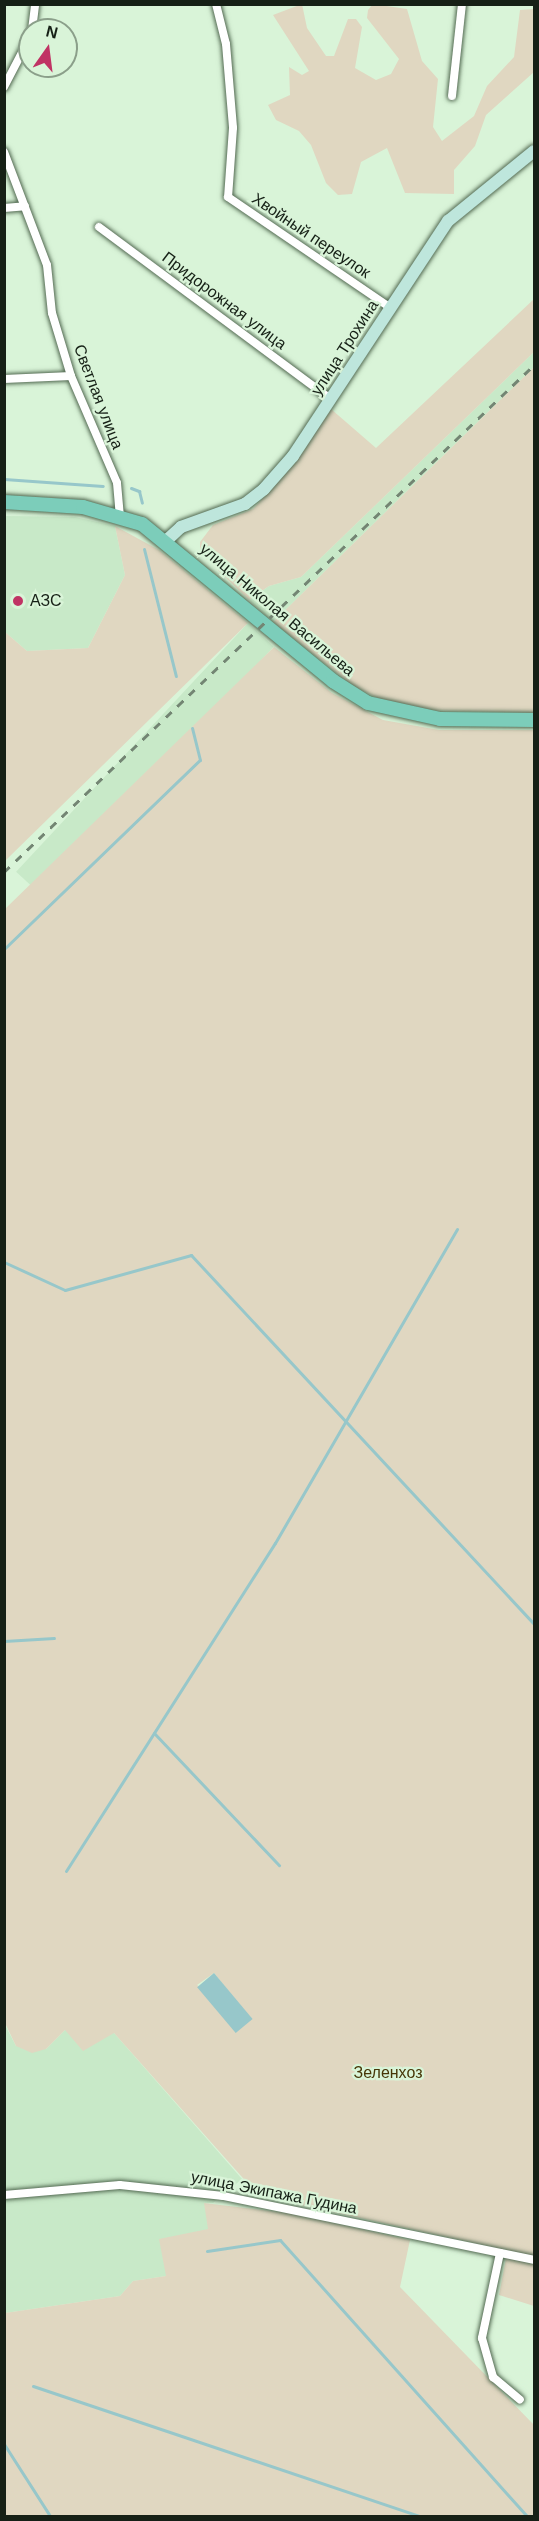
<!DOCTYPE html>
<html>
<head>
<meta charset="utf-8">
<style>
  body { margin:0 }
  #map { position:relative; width:539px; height:2521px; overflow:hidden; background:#d9f4d8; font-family:Arial,sans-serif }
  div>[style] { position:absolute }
  .built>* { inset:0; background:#c8e9c8; transform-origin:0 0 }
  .green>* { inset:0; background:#e0d7c1 }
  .water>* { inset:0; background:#97c7ca; transform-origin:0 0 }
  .stream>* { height:3px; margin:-1.5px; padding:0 1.5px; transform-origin:1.5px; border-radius:1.5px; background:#97c7ca }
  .roads { filter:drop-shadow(0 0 2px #536a52) drop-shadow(0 0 2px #536a52) }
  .street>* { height:8px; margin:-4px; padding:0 4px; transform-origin:4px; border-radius:4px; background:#fff }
  .secondary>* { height:12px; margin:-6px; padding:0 6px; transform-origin:6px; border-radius:6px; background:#bee6dc }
  .primary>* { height:14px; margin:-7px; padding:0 7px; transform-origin:7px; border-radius:7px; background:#7ccdba }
  .rail>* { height:3px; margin-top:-1.5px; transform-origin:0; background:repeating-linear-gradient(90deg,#738573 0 8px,transparent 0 16px) }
  .dots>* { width:16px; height:16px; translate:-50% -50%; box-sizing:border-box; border:3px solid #d9f4d8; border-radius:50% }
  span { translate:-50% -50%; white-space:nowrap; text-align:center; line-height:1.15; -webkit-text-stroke:4.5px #d9f4d8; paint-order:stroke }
  .street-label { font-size:16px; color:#162016 }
  .poi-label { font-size:16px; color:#162016 }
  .left { translate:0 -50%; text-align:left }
  .park-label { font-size:16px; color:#463607 }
  .frame { position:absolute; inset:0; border:6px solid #162016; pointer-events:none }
  .north { position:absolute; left:18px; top:18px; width:60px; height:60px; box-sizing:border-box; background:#d9f4d8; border:2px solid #8b9f8a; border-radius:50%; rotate:14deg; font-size:16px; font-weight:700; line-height:24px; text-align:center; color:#162016 }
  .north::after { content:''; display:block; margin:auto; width:21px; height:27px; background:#c03364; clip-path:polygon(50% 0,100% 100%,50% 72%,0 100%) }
</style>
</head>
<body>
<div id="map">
  <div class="built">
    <div style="clip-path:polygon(534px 352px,534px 367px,273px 622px,249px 600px,269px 586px,301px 577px)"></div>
    <div style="clip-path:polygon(5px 516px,75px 517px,115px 526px,125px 575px,88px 648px,27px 651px,5px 632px)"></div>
    <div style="left:248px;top:623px;width:35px;height:340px;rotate:43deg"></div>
    <div style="clip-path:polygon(4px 2023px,16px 2046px,46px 2049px,65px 2030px,114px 2033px,242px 2179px,213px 2203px,205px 2203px,209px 2229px,166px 2276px,133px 2281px,120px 2296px,5px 2313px)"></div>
  </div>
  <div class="green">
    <div style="clip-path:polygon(302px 4px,307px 28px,326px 56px,334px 56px,348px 19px,356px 19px,362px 27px,355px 68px,376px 80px,391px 74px,399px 59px,367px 18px,368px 10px,373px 4px,407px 9px,422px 61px,438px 79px,433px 127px,442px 141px,474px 116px,487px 86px,514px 57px,520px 10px,534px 9px,534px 72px,486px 115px,475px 146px,454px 170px,454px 194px,405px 193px,387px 148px,361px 162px,352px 194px,338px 195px,326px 183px,311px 145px,299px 131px,276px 120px,268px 105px,290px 95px,289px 67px,302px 75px,309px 71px,273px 15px)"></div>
    <div style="clip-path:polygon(534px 299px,534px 352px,301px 577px,269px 586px,249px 600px,200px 553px,200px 542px,213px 525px,253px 509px,294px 464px,331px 409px,376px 448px)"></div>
    <div style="clip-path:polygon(534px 367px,534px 713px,428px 710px,380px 699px,353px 686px,273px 622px)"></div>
    <div style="clip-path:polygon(115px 526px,159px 550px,248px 623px,5px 861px,5px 632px,27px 651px,88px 648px,125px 575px)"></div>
    <div style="clip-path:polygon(evenodd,274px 647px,332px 693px,383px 720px,439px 730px,534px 730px,534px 2256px,259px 2196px,114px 2033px,83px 2051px,65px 2030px,46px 2049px,32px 2053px,16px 2046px,5px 2023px,5px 909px,274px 647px,214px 1973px,251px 2019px,197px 1985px,214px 1973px)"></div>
    <div style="clip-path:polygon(204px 2203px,288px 2213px,410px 2240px,400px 2287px,534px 2425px,534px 2516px,5px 2516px,5px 2313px,120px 2296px,133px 2281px,166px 2276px,159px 2239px,208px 2229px)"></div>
    <div style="clip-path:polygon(506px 2258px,534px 2264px,534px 2306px,499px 2295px)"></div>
  </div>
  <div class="water">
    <div style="left:214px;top:1973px;width:60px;height:22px;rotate:50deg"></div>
  </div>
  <div class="stream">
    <div style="left:4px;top:479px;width:99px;rotate:4deg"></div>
    <div style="left:131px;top:488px;width:9px;rotate:21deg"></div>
    <div style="left:139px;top:491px;width:12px;rotate:76deg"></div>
    <div style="left:144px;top:549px;width:131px;rotate:75.9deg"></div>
    <div style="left:4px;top:949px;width:272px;rotate:-44deg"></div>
    <div style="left:200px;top:760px;width:33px;rotate:-104deg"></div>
    <div style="left:4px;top:1262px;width:67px;rotate:24.7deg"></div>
    <div style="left:65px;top:1290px;width:131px;rotate:-15.5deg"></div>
    <div style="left:191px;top:1255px;width:504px;rotate:47.09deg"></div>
    <div style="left:4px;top:1641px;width:50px;rotate:-3.4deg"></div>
    <div style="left:154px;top:1733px;width:182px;rotate:46.6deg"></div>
    <div style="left:66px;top:1871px;width:389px;rotate:-57.5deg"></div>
    <div style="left:275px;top:1543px;width:363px;rotate:-59.9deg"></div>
    <div style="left:207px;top:2251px;width:74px;rotate:-8.6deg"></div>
    <div style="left:280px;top:2240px;width:370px;rotate:48.2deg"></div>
    <div style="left:33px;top:2386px;width:408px;rotate:18.6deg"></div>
    <div style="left:4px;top:2444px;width:85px;rotate:57.4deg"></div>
  </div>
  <div class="roads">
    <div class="street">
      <div style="left:216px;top:4px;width:41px;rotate:76deg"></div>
      <div style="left:226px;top:44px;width:84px;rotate:85.2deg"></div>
      <div style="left:233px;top:128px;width:69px;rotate:94.1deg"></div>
      <div style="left:228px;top:197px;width:197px;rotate:34.3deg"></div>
      <div style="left:32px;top:30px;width:26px;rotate:-83deg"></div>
      <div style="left:4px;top:87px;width:56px;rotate:-62.5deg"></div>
      <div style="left:452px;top:96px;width:93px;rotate:-83.8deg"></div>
      <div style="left:4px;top:152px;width:121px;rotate:69.2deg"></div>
      <div style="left:47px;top:265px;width:48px;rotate:84.1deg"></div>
      <div style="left:52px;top:313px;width:66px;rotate:73.2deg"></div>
      <div style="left:71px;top:376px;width:116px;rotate:66.7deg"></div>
      <div style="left:117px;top:483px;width:33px;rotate:85deg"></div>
      <div style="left:4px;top:208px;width:21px;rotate:-5deg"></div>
      <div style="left:99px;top:227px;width:289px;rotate:36.6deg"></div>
      <div style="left:4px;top:379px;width:67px;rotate:-2.6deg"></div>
      <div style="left:4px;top:2195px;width:116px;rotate:-4.9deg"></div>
      <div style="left:120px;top:2185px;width:104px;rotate:6.1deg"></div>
      <div style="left:223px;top:2196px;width:318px;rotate:11.6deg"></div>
      <div style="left:500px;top:2253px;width:87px;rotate:102deg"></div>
      <div style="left:482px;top:2338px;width:41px;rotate:74.2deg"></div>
      <div style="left:493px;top:2377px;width:35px;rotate:40deg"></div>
    </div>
    <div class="secondary">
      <div style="left:167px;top:540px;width:19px;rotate:-43deg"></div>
      <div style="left:181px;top:527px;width:68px;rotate:-19.8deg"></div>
      <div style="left:245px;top:504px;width:24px;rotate:-38deg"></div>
      <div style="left:264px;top:489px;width:44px;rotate:-48.7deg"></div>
      <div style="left:293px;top:456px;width:282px;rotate:-56.6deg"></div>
      <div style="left:448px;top:221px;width:111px;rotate:-39.1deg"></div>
    </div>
    <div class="primary">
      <div style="left:4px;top:502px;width:79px;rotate:3.6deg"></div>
      <div style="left:83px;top:507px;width:61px;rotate:16.1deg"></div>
      <div style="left:142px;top:524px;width:247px;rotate:39.4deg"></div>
      <div style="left:333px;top:681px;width:41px;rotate:32.2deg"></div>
      <div style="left:368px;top:703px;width:74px;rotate:12.5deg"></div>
      <div style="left:440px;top:719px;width:94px;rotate:0.6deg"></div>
    </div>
  </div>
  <div class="rail">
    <div style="left:4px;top:872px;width:733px;rotate:-43.73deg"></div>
  </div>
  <div class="dots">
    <div style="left:18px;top:601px;background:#c03364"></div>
  </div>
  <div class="street-label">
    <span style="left:311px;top:236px;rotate:34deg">Хвойный переулок</span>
    <span style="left:224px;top:301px;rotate:37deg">Придорожная улица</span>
    <span style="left:345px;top:348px;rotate:-57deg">улица Трохина</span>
    <span style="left:98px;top:397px;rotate:69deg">Светлая улица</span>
    <span style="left:277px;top:610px;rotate:40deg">улица Николая Васильева</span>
    <span style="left:274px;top:2193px;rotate:11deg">улица Экипажа Гудина</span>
  </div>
  <div class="poi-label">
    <span class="left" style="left:30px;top:601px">АЗС</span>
  </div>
  <div class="park-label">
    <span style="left:388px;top:2073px">Зеленхоз</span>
  </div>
  <div class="frame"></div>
  <div class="north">N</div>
</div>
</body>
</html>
